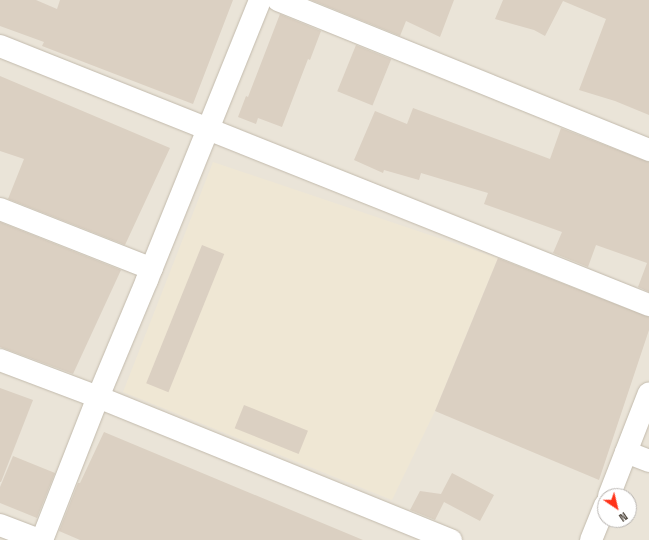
<!DOCTYPE html>
<html>
<head>
<meta charset="utf-8">
<style>
  body { margin:0 }
  #map { position:relative; width:649px; height:540px; overflow:hidden; background:#f6f2eb; font-family:"Space Grotesk",sans-serif }
  div>[style] { position:absolute }
  .residential>* { inset:0; background:#eae4d8 }
  .education>* { inset:0; background:#efe7d4 }
  .building>* { inset:0; background:#dbd0c2; transform-origin:0 0 }
  .roads { filter:drop-shadow(0 0 1px #c2baac) drop-shadow(0 0 1px #c2baac) }
  .minor>* { height:22px; margin:-11px; padding:0 11px; transform-origin:11px; border-radius:11px; background:#fff }
  span { translate:-50% -50%; white-space:nowrap; text-align:center; line-height:1.15; -webkit-text-stroke:4px #fff; paint-order:stroke }
  .north { position:absolute; left:597px; top:488px; width:40px; height:40px; box-sizing:border-box; background:#fff; border:1px solid #b7b3af; border-radius:50%; rotate:145deg; font-size:11px; font-weight:700; line-height:16px; text-align:center; color:#4b4238 }
  .north::after { content:''; display:block; margin:auto; width:14px; height:18px; background:#ff3218; clip-path:polygon(50% 0,100% 100%,50% 72%,0 100%) }
</style>
</head>
<body>
<div id="map">
  <div class="residential">
    <div style="clip-path:polygon(evenodd,0 0,649px 0,649px 540px,0 540px,0 0,605px 496px,629px 496px,629px 520px,605px 520px,605px 496px)"></div>
  </div>
  <div class="education">
    <div style="clip-path:polygon(213px 162px,498px 258px,435px 411px,392px 500px,123px 392px)"></div>
  </div>
  <div class="building">
    <div style="clip-path:polygon(0 0,36px 0,57px 9px,60px 0,233px 0,193px 104px,42px 46px,44px 42px,0 26px)"></div>
    <div style="clip-path:polygon(311px 0,454px 0,440px 37px,406px 21px,400px 36px)"></div>
    <div style="clip-path:polygon(503px 0,649px 0,649px 115px,615px 101px,579px 90px,606px 19px,563px 1px,545px 36px,534px 30px,495px 19px)"></div>
    <div style="clip-path:polygon(280px 14px,321px 31px,310px 60px,308px 59px,298px 85px,282px 127px,258px 118px,256px 124px,238px 117px,246px 96px,248px 97px)"></div>
    <div style="left:356px;top:45px;width:38px;height:50px;rotate:22deg"></div>
    <div style="clip-path:polygon(0 76px,170px 148px,125px 245px,8px 199px,24px 159px,0 151px)"></div>
    <div style="clip-path:polygon(413px 108px,550px 159px,561px 128px,649px 162px,649px 292px,638px 287px,647px 263px,596px 245px,588px 267px,553px 253px,562px 232px,484px 204px,488px 193px,421px 173px,419px 180px,384px 170px,383px 173px,354px 160px,375px 111px,407px 124px)"></div>
    <div style="clip-path:polygon(0 222px,121px 270px,73px 374px,0 347px)"></div>
    <div style="left:202px;top:245px;width:24px;height:149px;rotate:22deg"></div>
    <div style="clip-path:polygon(498px 258px,649px 317px,649px 330px,599px 480px,435px 411px)"></div>
    <div style="clip-path:polygon(0 388px,33px 400px,1px 482px,0 482px)"></div>
    <div style="left:244px;top:405px;width:69px;height:25px;rotate:22deg"></div>
    <div style="clip-path:polygon(104px 432px,363px 540px,80px 540px,59px 531px,78px 483px,80px 483px)"></div>
    <div style="clip-path:polygon(13px 456px,55px 473px,37px 518px,0 503px,0 487px)"></div>
    <div style="clip-path:polygon(452px 473px,494px 495px,480px 521px,444px 502px,435px 520px,410px 510px,420px 491px,441px 494px)"></div>
  </div>
  <div class="roads">
    <div class="minor">
      <div style="left:278px;top:0;width:400px;rotate:22deg"></div>
      <div style="left:0;top:46px;width:699px;rotate:21.76deg"></div>
      <div style="left:0;top:209px;width:163px;rotate:21.5deg"></div>
      <div style="left:0;top:360px;width:105px;rotate:20.7deg"></div>
      <div style="left:98px;top:397px;width:381px;rotate:22.1deg"></div>
      <div style="left:626px;top:452px;width:25px;rotate:21deg"></div>
      <div style="left:609px;top:496px;width:110px;rotate:-68.8deg"></div>
      <div style="left:0;top:525px;width:42px;rotate:21deg"></div>
      <div style="left:42px;top:540px;width:154px;rotate:-68.6deg"></div>
      <div style="left:98px;top:397px;width:127px;rotate:-67.3deg"></div>
      <div style="left:147px;top:280px;width:302px;rotate:-68deg"></div>
      <div style="left:591px;top:540px;width:38px;rotate:-68deg"></div>
    </div>
  </div>
  <div class="north">N</div>
</div>
</body>
</html>
